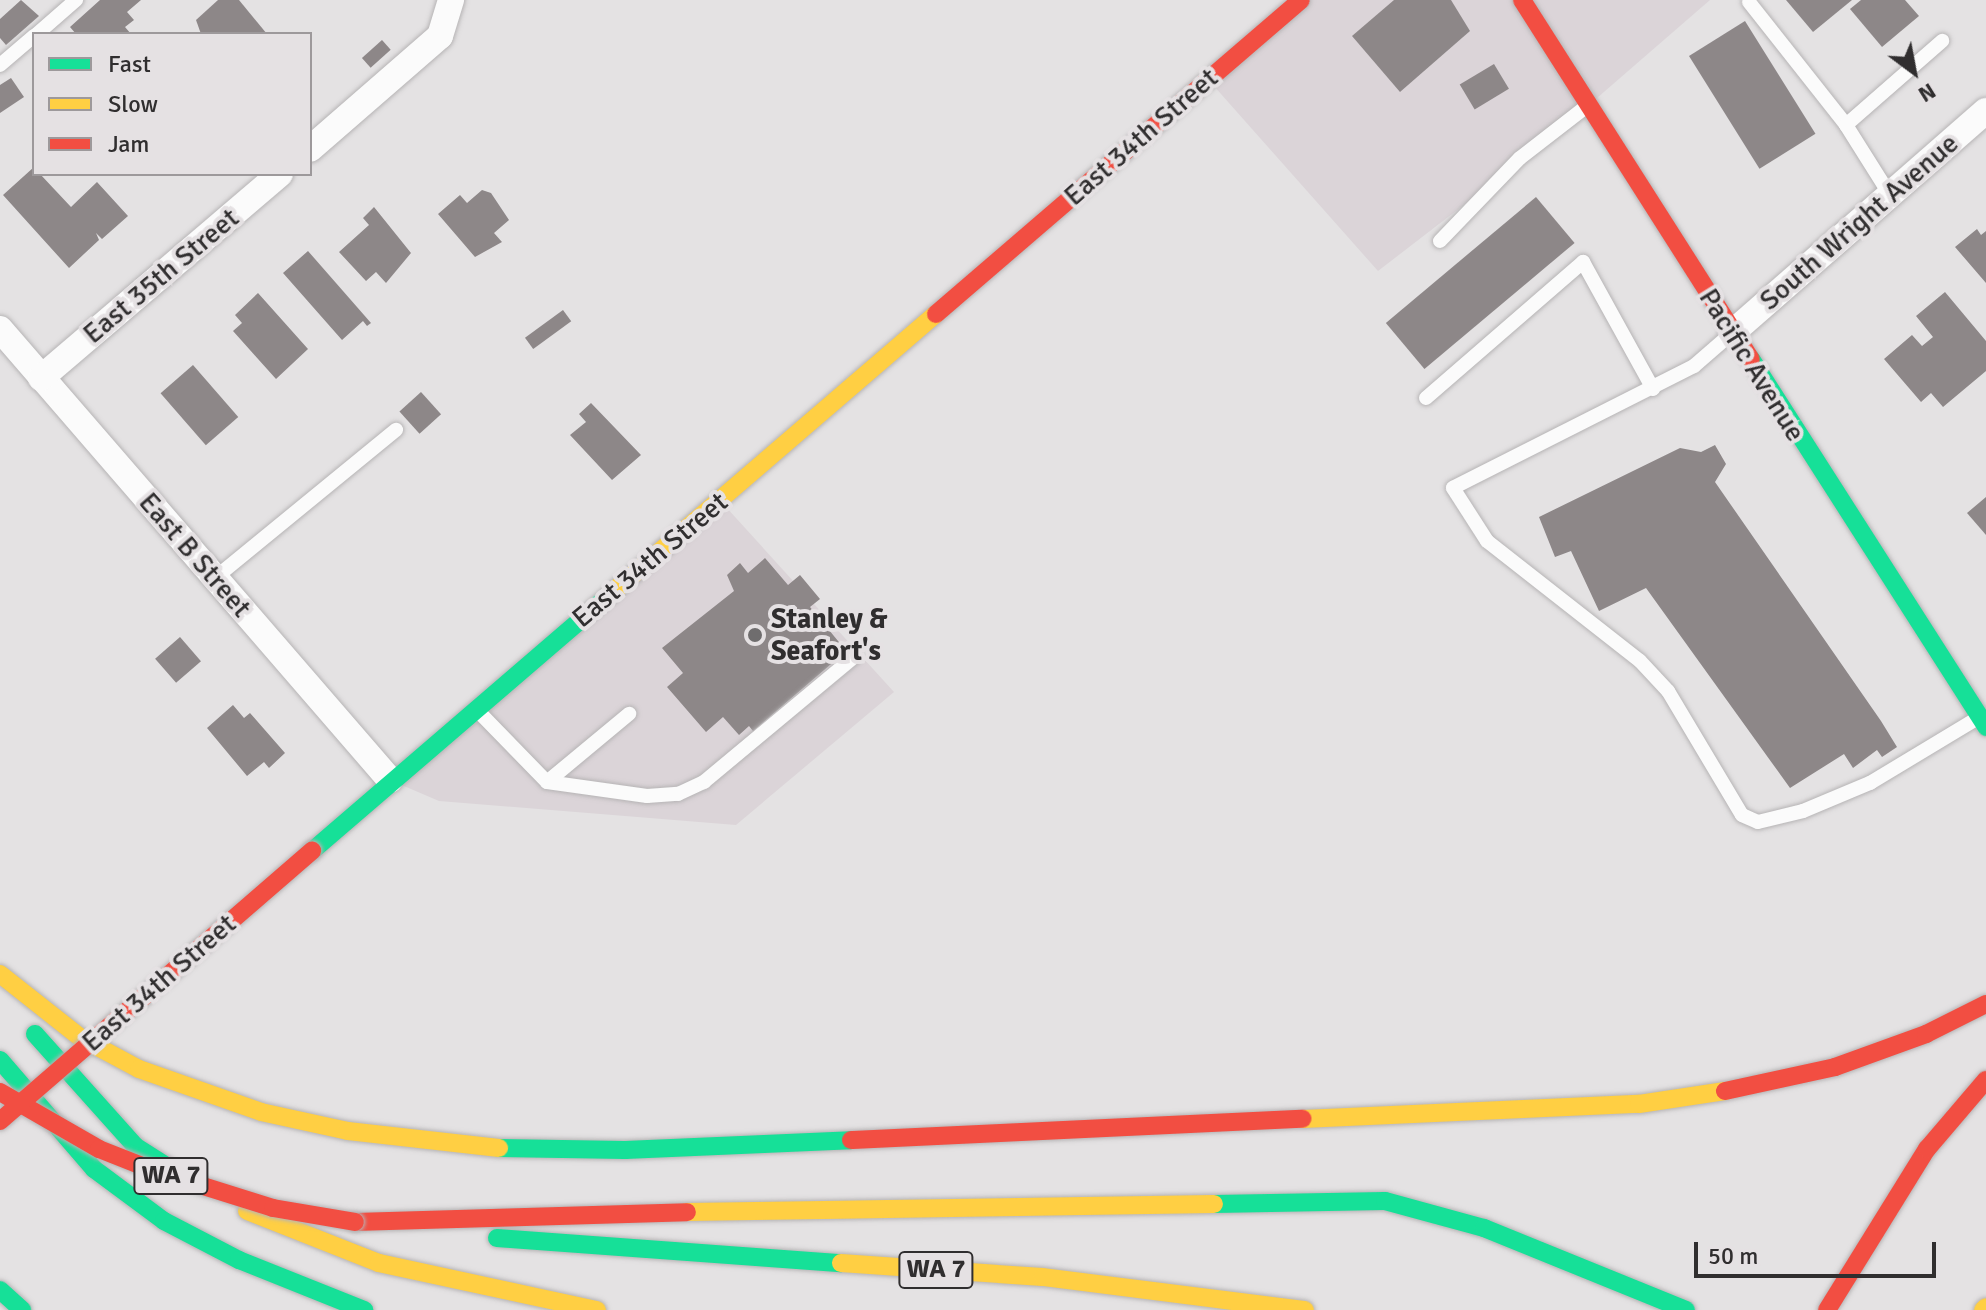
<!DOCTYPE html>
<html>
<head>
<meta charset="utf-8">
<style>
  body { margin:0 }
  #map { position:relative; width:1986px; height:1310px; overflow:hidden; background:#e4e2e3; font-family:Signika,sans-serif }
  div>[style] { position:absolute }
  .built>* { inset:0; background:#dbd4d8 }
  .building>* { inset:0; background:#8d8788; transform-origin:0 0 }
  .roads { filter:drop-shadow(0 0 2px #b6b4b5) drop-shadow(0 0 2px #b6b4b5) }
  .lane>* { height:14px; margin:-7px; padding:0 7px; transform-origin:7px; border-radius:7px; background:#fbfbfb }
  .street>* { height:26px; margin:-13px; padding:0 13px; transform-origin:13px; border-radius:13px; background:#fbfbfb }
  .fast>* { height:18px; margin:-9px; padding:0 9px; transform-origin:9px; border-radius:9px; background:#16e098 }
  .slow>* { height:18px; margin:-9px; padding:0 9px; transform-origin:9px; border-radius:9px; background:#ffcf43 }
  .jam>* { height:18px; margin:-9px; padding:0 9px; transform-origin:9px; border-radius:9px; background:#f24e42 }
  .bridges { filter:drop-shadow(0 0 2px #b6b4b5) drop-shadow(0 0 2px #b6b4b5) }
  .jam-bridge>* { height:18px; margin:-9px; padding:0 9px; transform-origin:9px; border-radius:9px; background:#f24e42 }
  .dots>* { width:22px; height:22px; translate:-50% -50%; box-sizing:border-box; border:4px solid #e5e1e3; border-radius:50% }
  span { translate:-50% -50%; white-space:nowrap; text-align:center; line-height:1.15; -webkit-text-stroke:8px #e5e1e3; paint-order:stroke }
  .shield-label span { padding:2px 6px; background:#e5e1e3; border:2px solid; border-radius:6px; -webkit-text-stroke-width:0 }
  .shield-label { font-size:26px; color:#302e2f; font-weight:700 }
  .street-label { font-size:28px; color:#302e2f }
  .poi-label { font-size:28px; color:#302e2f; font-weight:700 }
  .left { translate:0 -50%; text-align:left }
  .legend { position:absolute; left:32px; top:32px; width:280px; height:144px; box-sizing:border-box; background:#e5e1e3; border:2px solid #9d999b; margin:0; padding:10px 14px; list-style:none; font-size:24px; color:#302e2f }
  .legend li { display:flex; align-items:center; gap:16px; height:40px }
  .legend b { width:40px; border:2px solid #9d999b }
  .north { position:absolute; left:1874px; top:32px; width:80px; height:80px; -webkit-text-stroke:6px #e5e1e3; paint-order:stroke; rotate:148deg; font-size:22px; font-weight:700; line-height:32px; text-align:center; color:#302e2f }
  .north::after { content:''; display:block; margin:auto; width:28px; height:36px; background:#302e2f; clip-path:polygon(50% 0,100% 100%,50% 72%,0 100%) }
  .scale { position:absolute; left:1694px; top:1242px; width:242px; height:36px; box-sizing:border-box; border:4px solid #302e2f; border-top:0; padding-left:10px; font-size:24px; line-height:28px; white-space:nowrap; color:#302e2f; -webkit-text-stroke:6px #e5e1e3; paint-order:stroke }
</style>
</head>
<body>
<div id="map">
  <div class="built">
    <div style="clip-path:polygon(1300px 0,1710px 0,1552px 137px,1378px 271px,1205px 76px)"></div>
    <div style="clip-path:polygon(716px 496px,894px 692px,736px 825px,439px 801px,390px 780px)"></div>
  </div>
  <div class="building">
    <div style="clip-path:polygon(21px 0,39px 16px,6px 45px,0 38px,0 19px)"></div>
    <div style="clip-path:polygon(100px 0,141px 0,127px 12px,134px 20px,125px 27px,131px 34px,76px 34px,70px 27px)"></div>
    <div style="clip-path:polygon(218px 0,239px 0,267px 34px,201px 34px,196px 20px)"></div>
    <div style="clip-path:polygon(1394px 0,1451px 0,1470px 31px,1400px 92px,1352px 36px)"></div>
    <div style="clip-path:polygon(1786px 0,1852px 0,1813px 32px)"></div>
    <div style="clip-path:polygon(1861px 0,1905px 0,1919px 16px,1882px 47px,1850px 9px)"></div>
    <div style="left:1745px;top:21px;width:133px;height:66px;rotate:58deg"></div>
    <div style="left:382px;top:40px;width:13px;height:27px;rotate:48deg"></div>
    <div style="left:1494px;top:64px;width:29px;height:40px;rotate:59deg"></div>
    <div style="clip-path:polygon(11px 78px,24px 97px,0 113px,0 85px)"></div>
    <div style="clip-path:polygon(34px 167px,34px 174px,40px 174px,71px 207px,97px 182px,128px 216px,102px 239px,96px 233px,99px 240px,69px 268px,3px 195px)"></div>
    <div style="clip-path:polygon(482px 190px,491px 193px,509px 220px,494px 233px,502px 242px,475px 257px,438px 214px,460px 195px,467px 203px)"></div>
    <div style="left:1536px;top:197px;width:60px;height:196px;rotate:50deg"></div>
    <div style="clip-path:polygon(374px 207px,411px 253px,386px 283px,376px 272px,366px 281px,339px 252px,369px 225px,363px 218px)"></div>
    <div style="clip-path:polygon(1977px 229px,1981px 235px,1986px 231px,1986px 283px,1955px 247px)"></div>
    <div style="clip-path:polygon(308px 251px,371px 323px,367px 326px,363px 321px,342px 340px,283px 273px)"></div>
    <div style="clip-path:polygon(1945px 292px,1986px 341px,1986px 371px,1943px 407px,1931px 393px,1921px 402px,1884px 359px,1912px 335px,1922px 346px,1933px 337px,1916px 316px)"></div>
    <div style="clip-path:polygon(258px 293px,308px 349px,276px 379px,233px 331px,242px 323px,235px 315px)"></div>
    <div style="left:563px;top:310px;width:14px;height:47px;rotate:54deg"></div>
    <div style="left:193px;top:365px;width:69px;height:43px;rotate:49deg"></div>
    <div style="left:421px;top:392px;width:30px;height:29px;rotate:48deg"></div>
    <div style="clip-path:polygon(591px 403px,641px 455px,612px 480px,570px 435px,586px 422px,579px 414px)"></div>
    <div style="clip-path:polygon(1715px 445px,1726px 464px,1715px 482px,1881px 721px,1897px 747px,1882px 757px,1877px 750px,1853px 768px,1844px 754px,1790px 788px,1646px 588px,1599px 611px,1571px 551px,1555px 557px,1539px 517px,1680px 448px,1701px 452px)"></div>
    <div style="clip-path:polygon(1986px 497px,1986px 535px,1967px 513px)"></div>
    <div style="clip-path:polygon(765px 558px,788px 585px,800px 575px,820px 599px,810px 607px,843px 647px,834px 655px,837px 659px,753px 731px,749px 726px,739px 735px,723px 717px,706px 732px,667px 687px,683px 673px,662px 648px,734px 591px,727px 575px,740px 563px,748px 573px)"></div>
    <div style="left:180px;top:637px;width:32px;height:33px;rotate:49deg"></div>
    <div style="clip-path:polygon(233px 705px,244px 718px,250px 713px,285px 753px,269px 768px,264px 762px,247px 776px,207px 728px)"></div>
  </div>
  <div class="roads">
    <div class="lane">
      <div style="left:1749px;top:2px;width:157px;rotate:51.7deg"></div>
      <div style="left:1846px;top:125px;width:83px;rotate:57.8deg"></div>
      <div style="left:37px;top:34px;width:52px;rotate:-41.1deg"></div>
      <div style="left:0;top:65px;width:45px;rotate:-40.5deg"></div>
      <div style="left:1846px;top:125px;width:128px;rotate:-41.2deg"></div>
      <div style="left:1440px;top:241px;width:115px;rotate:-46.1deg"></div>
      <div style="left:1520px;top:158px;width:85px;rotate:-37.8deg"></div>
      <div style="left:1732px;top:333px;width:50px;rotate:139deg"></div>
      <div style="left:1694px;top:366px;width:270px;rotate:153.2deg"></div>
      <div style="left:1453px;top:488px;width:63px;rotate:57.3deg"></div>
      <div style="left:1487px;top:541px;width:194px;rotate:38.1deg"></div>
      <div style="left:1640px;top:661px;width:41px;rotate:47deg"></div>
      <div style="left:1668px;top:691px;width:144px;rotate:59.2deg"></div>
      <div style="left:1742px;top:815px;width:17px;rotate:24deg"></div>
      <div style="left:1758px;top:822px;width:46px;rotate:-13.7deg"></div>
      <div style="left:1803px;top:811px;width:73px;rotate:-22.7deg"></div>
      <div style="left:1870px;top:783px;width:124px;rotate:-31.1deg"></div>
      <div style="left:1426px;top:398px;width:208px;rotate:-40.9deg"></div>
      <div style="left:1583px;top:262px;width:145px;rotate:61.1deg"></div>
      <div style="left:215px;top:578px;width:234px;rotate:-39.3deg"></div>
      <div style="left:476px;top:709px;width:102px;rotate:45.8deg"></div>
      <div style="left:547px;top:782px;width:101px;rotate:8deg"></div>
      <div style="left:647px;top:796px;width:31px;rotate:-4deg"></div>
      <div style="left:678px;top:794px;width:29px;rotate:-25deg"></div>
      <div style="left:704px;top:782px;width:197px;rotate:-39.8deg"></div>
      <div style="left:547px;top:782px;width:107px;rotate:-39.7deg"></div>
    </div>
    <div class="street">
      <div style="left:310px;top:149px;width:172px;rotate:-41deg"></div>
      <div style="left:440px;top:36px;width:38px;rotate:-73deg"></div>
      <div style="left:0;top:329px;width:596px;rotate:49.15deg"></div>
      <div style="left:1732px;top:333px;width:337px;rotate:-41.2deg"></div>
      <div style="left:41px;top:378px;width:314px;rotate:-40.5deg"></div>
    </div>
    <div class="fast">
      <div style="left:1751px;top:359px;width:437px;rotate:57.4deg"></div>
      <div style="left:312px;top:851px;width:400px;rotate:-40.7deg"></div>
      <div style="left:35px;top:1034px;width:150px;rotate:48.2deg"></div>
      <div style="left:135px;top:1146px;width:49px;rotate:32.4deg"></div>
      <div style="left:0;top:1060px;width:144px;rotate:49.2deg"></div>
      <div style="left:94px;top:1169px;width:87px;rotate:36.6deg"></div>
      <div style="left:164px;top:1221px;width:85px;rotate:27.5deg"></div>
      <div style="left:239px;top:1260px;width:135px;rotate:21.8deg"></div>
      <div style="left:499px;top:1148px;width:126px;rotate:0.9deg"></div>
      <div style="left:625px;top:1150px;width:226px;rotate:-2.5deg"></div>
      <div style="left:1214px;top:1204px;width:171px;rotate:-1deg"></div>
      <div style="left:1385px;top:1201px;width:103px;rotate:15.3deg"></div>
      <div style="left:1484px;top:1228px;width:218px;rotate:22.1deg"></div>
      <div style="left:497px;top:1238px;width:345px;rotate:4.2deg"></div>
      <div style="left:0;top:1290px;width:30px;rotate:42deg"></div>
    </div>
    <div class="slow">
      <div style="left:615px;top:590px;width:423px;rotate:-40.7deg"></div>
      <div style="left:0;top:974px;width:103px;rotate:38.3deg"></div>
      <div style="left:81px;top:1038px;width:66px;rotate:28.1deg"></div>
      <div style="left:139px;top:1069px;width:129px;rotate:19.4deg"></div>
      <div style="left:261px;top:1112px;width:89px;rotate:12.3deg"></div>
      <div style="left:348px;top:1131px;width:152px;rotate:6.4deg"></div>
      <div style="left:1303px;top:1119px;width:336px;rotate:-2.6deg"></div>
      <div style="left:1639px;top:1104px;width:87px;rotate:-8.6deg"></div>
      <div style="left:247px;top:1211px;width:142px;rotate:21.5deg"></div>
      <div style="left:379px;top:1263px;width:223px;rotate:12.2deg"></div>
      <div style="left:687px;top:1212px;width:527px;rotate:-0.87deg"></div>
      <div style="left:841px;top:1263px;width:202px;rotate:4deg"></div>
      <div style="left:1043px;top:1277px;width:264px;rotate:7.2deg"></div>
      <div style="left:1983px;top:1310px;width:4px;rotate:-45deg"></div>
    </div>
    <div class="jam">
      <div style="left:1522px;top:0;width:426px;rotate:57.5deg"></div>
      <div style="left:936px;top:314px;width:481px;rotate:-40.7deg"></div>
      <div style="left:1725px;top:1091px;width:113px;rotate:-12.3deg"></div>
      <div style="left:1835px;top:1067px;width:97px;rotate:-19.9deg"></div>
      <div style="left:1926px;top:1034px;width:67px;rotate:-26.6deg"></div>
      <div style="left:851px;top:1140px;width:452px;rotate:-2.7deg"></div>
      <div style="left:355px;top:1222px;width:332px;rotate:-1.7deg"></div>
      <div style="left:1827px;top:1310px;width:190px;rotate:-58.2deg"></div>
      <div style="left:1927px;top:1149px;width:91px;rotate:-49.5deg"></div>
    </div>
  </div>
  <div class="bridges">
    <div class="jam-bridge">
      <div style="left:0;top:1092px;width:114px;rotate:29.9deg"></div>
      <div style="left:99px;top:1149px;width:57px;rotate:21.6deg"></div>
      <div style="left:152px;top:1170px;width:127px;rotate:17.4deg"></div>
      <div style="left:273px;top:1208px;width:83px;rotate:9.7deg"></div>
      <div style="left:0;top:1121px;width:413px;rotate:-40.9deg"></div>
    </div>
  </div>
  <div class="dots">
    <div style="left:755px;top:635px;background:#6f6d6e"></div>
  </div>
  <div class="shield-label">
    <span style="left:171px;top:1176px">WA 7</span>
    <span style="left:936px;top:1270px">WA 7</span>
  </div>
  <div class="street-label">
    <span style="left:1141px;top:137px;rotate:-41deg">East 34th Street</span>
    <span style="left:1859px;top:222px;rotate:-41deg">South Wright Avenue</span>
    <span style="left:161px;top:276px;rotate:-40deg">East 35th Street</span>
    <span style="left:1752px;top:365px;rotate:58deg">Pacific Avenue</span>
    <span style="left:195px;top:555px;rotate:49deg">East B Street</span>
    <span style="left:650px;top:560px;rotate:-40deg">East 34th Street</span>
    <span style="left:159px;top:983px;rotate:-41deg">East 34th Street</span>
  </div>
  <div class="poi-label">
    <span class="left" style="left:771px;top:635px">Stanley &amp;<br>Seafort's</span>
  </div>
  <ul class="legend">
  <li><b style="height:10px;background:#16e098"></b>Fast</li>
  <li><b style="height:10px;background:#ffcf43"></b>Slow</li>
  <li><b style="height:10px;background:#f24e42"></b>Jam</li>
  </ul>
  <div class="north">N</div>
  <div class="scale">50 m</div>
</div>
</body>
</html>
